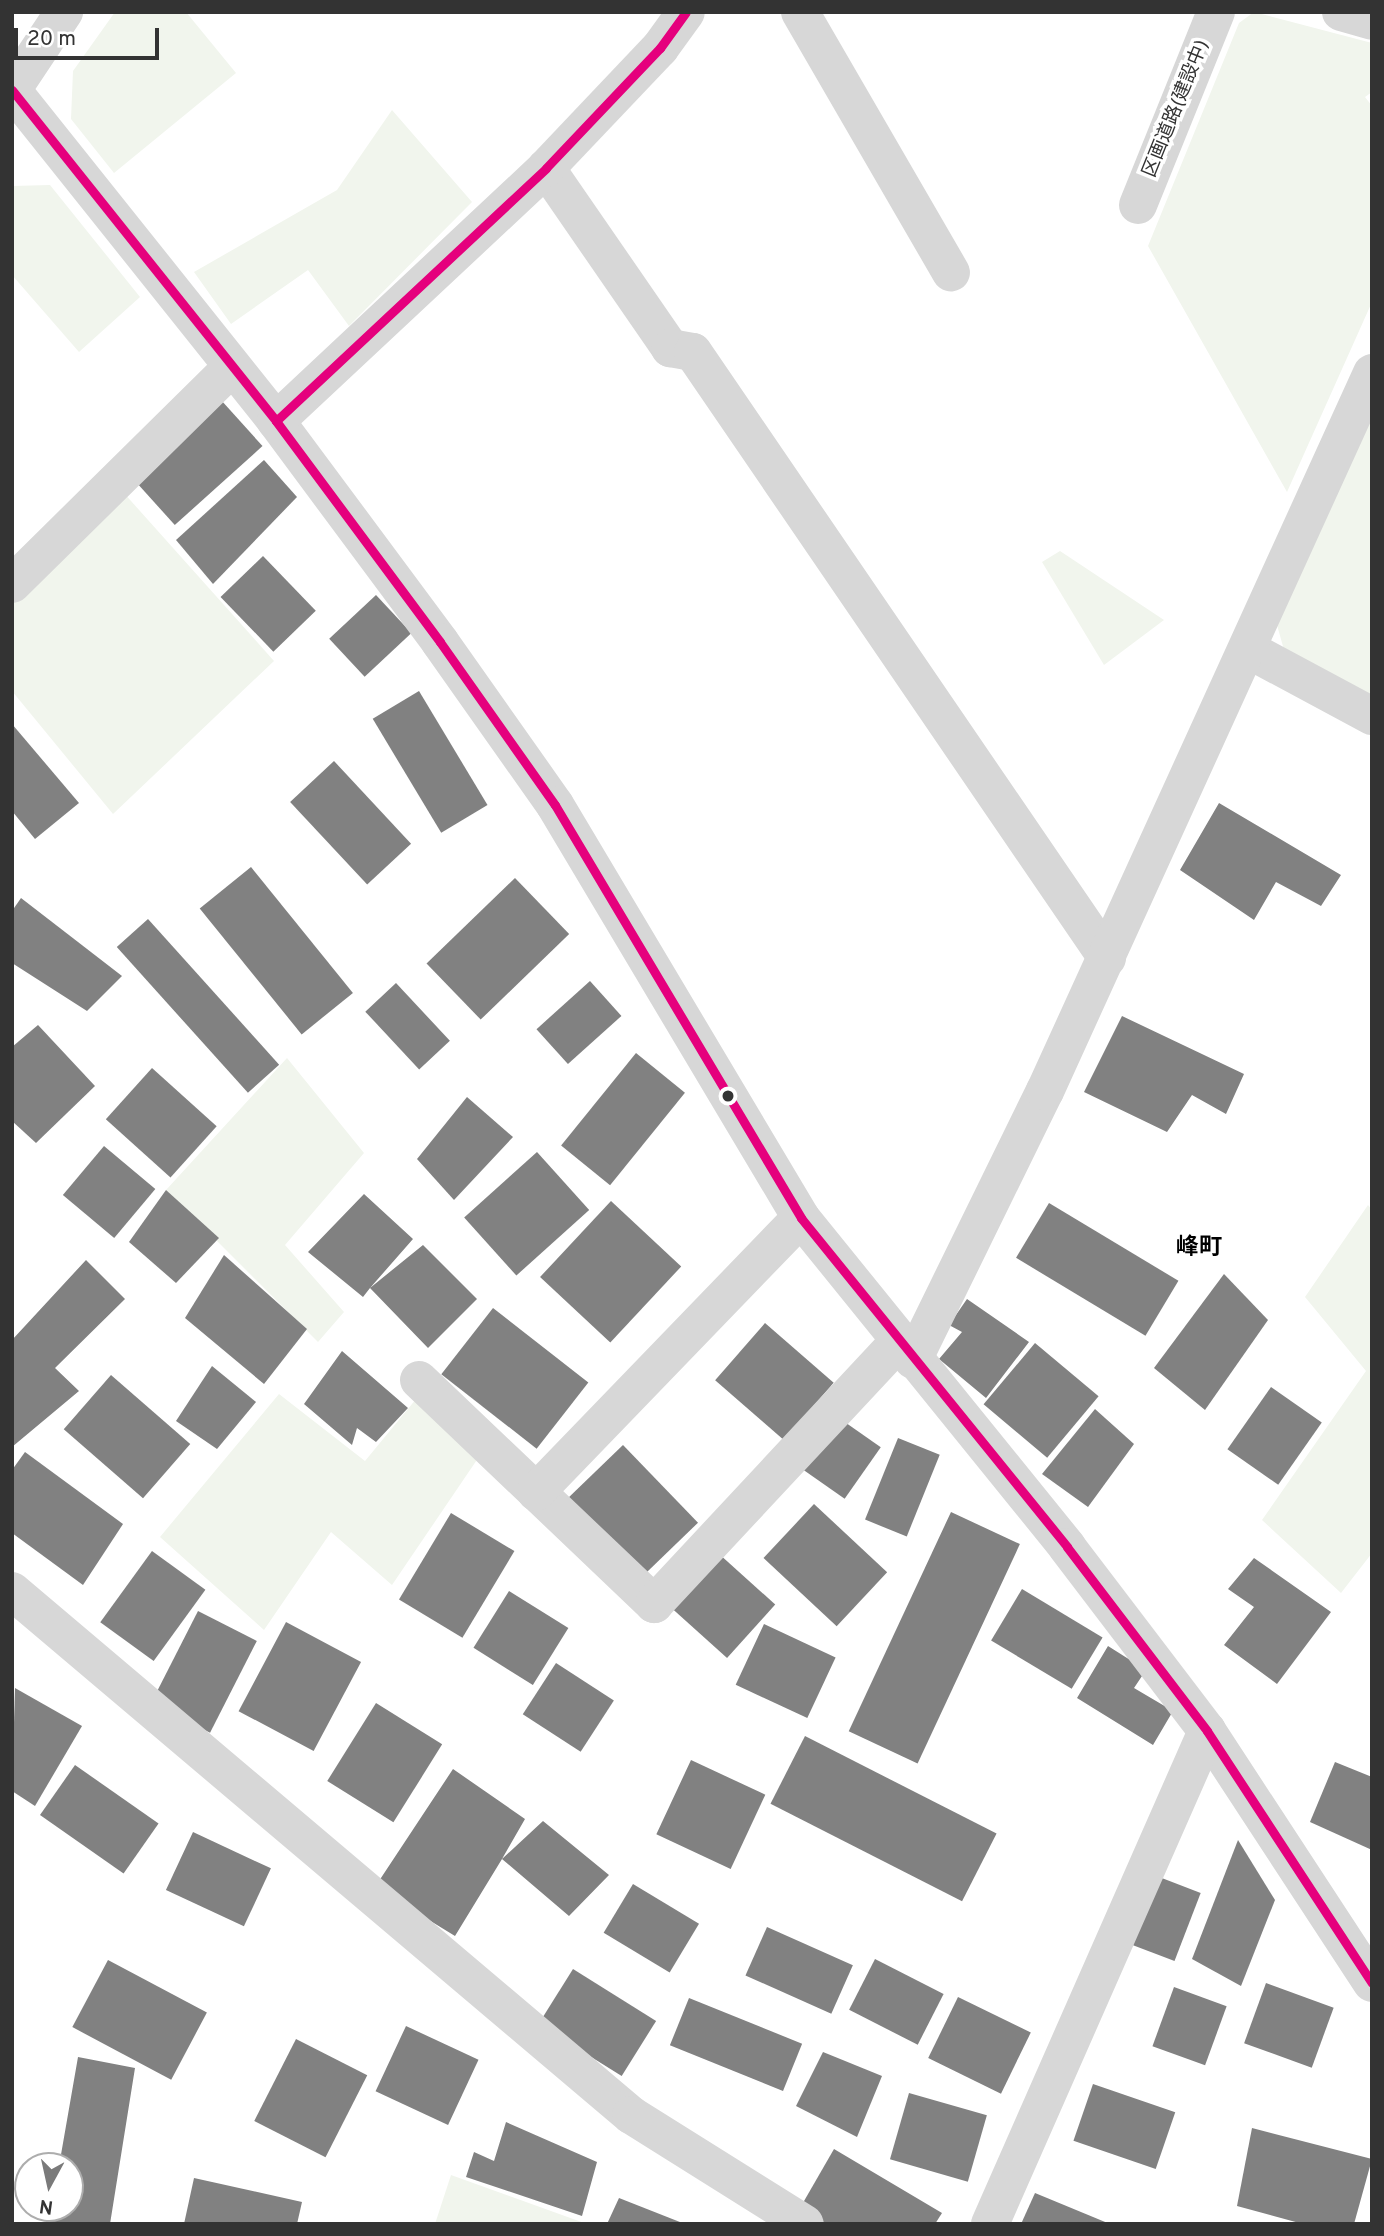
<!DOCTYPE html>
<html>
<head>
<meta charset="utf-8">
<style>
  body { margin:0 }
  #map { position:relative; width:1384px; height:2236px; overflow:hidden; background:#fff; font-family:Overpass,"Noto Sans JP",sans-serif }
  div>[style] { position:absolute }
  .green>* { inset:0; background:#f1f5ed }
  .building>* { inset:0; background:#818181; transform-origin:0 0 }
  .minor>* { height:38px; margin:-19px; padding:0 19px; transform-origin:19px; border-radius:19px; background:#d7d7d7 }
  .bus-1>* { height:9px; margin:-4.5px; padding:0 4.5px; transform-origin:4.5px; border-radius:4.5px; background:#e5007d }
  .dots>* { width:19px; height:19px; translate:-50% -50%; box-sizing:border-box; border:4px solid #fff; border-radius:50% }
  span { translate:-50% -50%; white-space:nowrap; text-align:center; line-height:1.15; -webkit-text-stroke:7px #fff; paint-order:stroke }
  .street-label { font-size:19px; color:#333 }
  .quarter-label { font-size:23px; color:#000; font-weight:700 }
  .frame { position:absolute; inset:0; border:14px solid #333; pointer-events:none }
  .north { position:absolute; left:14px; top:2152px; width:70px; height:70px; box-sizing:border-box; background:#fff; border:2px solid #adadad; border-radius:50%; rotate:188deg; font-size:19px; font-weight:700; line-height:28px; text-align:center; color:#333 }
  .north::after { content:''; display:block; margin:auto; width:24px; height:32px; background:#7a7a7a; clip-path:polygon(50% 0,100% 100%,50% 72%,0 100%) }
  .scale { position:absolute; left:14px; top:28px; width:145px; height:32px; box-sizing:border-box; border:4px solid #333; border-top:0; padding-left:9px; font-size:21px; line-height:24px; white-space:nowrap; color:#333; -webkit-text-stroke:5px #fff; paint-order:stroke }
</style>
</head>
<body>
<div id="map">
  <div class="green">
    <div style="clip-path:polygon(115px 12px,186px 12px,236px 73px,114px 173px,71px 119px,73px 71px)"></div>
    <div style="clip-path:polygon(1254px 12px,1372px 43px,1372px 92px,1365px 97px,1372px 106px,1372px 302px,1287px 492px,1148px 246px,1239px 23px)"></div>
    <div style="clip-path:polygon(392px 110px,472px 202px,349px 326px,308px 270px,231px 324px,194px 272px,337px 190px)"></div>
    <div style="clip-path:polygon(50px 185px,140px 297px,79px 352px,12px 275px,12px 186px)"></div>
    <div style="clip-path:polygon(1372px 404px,1372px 697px,1284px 650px,1277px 625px)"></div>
    <div style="clip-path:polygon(123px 492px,274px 661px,113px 814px,12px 691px,12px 599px)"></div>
    <div style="clip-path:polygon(1060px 551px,1164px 620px,1104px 665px,1042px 562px)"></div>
    <div style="clip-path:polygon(287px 1058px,364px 1153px,285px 1245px,344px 1312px,318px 1342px,166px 1190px)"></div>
    <div style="clip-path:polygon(1368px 1205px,1372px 1210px,1372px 1553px,1341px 1593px,1262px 1520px,1366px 1371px,1305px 1297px)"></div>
    <div style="clip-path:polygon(426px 1387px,487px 1445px,392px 1585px,331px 1532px,264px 1630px,160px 1537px,279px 1394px,365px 1461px)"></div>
    <div style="clip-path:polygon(451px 2175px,587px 2224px,435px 2224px)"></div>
  </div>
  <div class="building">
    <div style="left:221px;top:400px;width:62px;height:118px;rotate:48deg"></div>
    <div style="clip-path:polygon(264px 460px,297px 497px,213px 584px,176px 540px)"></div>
    <div style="left:263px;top:556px;width:76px;height:59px;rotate:46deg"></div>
    <div style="left:376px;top:595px;width:52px;height:64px;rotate:47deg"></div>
    <div style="left:419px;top:691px;width:133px;height:54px;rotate:59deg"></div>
    <div style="clip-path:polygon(12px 724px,79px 803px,35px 839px,12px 811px)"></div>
    <div style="left:334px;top:761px;width:113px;height:60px;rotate:47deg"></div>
    <div style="clip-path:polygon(1219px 803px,1341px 875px,1321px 906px,1276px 882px,1254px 920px,1180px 870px)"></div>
    <div style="left:251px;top:867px;width:162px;height:66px;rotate:51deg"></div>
    <div style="left:515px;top:878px;width:78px;height:123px;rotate:46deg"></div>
    <div style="clip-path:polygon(21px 898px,122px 976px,87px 1011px,12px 963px,12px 911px)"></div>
    <div style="left:148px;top:919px;width:196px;height:42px;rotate:48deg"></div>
    <div style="left:590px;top:981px;width:47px;height:72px;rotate:48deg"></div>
    <div style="left:396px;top:983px;width:79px;height:42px;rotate:47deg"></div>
    <div style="clip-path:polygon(1122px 1016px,1244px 1074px,1226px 1114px,1192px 1095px,1167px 1132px,1084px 1092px)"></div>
    <div style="clip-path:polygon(38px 1025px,95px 1086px,36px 1143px,12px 1121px,12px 1047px)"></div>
    <div style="left:636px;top:1053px;width:63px;height:119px;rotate:39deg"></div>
    <div style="left:152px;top:1068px;width:87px;height:69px;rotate:42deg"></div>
    <div style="clip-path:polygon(467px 1097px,513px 1137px,454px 1200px,417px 1159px)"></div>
    <div style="left:104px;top:1146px;width:67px;height:64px;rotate:40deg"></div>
    <div style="left:537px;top:1152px;width:78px;height:98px;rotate:48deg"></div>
    <div style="clip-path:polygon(166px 1190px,219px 1238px,176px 1283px,129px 1242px)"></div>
    <div style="clip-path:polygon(364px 1194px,413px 1239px,370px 1288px,423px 1245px,477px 1299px,428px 1348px,370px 1288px,363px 1297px,308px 1252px)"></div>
    <div style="left:611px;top:1201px;width:96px;height:104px;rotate:43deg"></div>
    <div style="left:1049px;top:1203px;width:151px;height:64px;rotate:31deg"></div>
    <div style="clip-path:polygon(224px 1255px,307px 1329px,264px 1384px,185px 1318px)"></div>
    <div style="clip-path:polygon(86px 1260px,125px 1299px,55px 1368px,79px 1391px,12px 1447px,12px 1340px)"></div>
    <div style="clip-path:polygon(1224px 1274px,1268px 1320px,1205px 1410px,1154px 1368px)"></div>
    <div style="clip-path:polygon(967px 1299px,1029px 1342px,986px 1398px,939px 1359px,962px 1332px,949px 1325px)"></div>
    <div style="left:493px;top:1308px;width:121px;height:84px;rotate:38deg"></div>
    <div style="left:765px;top:1323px;width:91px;height:76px;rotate:41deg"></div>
    <div style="left:1035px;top:1343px;width:83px;height:80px;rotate:40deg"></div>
    <div style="clip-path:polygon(342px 1351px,408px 1408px,376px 1442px,357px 1428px,352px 1445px,304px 1404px)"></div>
    <div style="clip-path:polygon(212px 1366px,256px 1402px,217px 1449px,176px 1421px)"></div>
    <div style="left:111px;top:1375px;width:105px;height:72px;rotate:41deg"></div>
    <div style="left:1271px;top:1387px;width:62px;height:76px;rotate:35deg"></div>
    <div style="clip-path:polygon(1095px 1409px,1134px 1444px,1088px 1507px,1042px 1474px)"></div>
    <div style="left:839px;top:1418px;width:51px;height:63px;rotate:35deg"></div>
    <div style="left:898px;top:1438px;width:45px;height:88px;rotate:22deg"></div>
    <div style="left:623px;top:1445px;width:108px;height:81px;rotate:46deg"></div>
    <div style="clip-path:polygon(25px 1452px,123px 1524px,83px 1585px,12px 1533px,12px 1470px)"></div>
    <div style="left:814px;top:1504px;width:100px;height:74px;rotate:43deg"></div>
    <div style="left:951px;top:1512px;width:76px;height:242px;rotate:25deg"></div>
    <div style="left:451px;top:1513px;width:74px;height:101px;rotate:31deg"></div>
    <div style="left:152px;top:1551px;width:66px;height:88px;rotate:36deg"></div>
    <div style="left:718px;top:1553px;width:77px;height:72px;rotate:42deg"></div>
    <div style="clip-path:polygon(1254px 1558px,1331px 1612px,1277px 1684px,1224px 1645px,1254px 1607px,1228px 1589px)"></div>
    <div style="left:1022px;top:1589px;width:94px;height:60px;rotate:31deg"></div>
    <div style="left:509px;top:1591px;width:70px;height:67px;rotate:32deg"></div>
    <div style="left:198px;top:1611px;width:66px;height:103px;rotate:27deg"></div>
    <div style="left:286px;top:1622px;width:85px;height:101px;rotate:28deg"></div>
    <div style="left:764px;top:1624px;width:79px;height:67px;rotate:25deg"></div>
    <div style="clip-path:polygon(1108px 1646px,1146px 1670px,1134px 1688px,1173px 1711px,1153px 1745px,1077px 1698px)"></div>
    <div style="left:556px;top:1663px;width:69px;height:61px;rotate:33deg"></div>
    <div style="clip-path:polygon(15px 1688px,82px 1726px,35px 1806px,12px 1791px)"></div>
    <div style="left:376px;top:1703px;width:78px;height:92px;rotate:32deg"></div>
    <div style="left:805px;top:1736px;width:215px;height:76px;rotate:27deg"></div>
    <div style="left:691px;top:1760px;width:82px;height:82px;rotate:25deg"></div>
    <div style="clip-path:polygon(1335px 1762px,1372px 1777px,1372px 1850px,1310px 1822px)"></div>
    <div style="left:75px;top:1765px;width:102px;height:61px;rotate:35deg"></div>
    <div style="clip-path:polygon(453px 1769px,525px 1819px,502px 1859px,543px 1821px,609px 1875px,569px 1916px,502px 1859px,455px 1936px,375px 1887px)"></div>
    <div style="left:193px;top:1832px;width:86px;height:64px;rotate:25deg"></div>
    <div style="clip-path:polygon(1238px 1840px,1275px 1900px,1241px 1986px,1192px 1959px)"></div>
    <div style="left:1154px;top:1875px;width:50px;height:73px;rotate:21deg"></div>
    <div style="left:633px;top:1884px;width:77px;height:57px;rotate:31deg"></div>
    <div style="left:767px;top:1927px;width:94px;height:53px;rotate:24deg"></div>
    <div style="left:875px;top:1959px;width:77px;height:57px;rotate:27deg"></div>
    <div style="left:108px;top:1960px;width:112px;height:76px;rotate:28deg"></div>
    <div style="left:573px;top:1969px;width:98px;height:65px;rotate:32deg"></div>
    <div style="left:1266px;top:1983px;width:72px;height:64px;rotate:20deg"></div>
    <div style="left:1174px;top:1987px;width:56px;height:63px;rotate:20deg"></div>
    <div style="left:958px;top:1997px;width:81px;height:68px;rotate:26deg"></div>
    <div style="left:689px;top:1998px;width:122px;height:51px;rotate:22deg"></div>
    <div style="left:406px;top:2026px;width:80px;height:72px;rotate:25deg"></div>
    <div style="left:296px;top:2039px;width:80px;height:92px;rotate:27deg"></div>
    <div style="clip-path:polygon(823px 2052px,882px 2076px,857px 2137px,796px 2106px)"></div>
    <div style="clip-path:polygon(78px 2057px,135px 2068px,110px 2224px,48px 2224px,51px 2208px,70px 2208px,70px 2166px,59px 2166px)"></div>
    <div style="left:1093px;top:2084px;width:87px;height:60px;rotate:19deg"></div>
    <div style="left:909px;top:2093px;width:81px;height:69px;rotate:16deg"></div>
    <div style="clip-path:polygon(506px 2122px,597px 2162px,582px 2216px,466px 2177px,474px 2152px,494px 2161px)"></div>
    <div style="clip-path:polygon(1252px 2128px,1372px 2159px,1354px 2224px,1303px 2224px,1237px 2206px)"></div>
    <div style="clip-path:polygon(834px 2149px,942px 2213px,935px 2224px,827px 2224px,800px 2208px)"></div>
    <div style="clip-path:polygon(194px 2178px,302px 2202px,297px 2224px,184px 2224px)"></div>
    <div style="clip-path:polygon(1035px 2193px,1110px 2224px,1021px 2224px)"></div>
    <div style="clip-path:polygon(619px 2198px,685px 2224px,607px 2224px)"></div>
  </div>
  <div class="minor">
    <div style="left:800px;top:12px;width:301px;rotate:59.9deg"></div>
    <div style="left:1341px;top:12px;width:32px;rotate:16deg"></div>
    <div style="left:12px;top:90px;width:423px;rotate:51.4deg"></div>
    <div style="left:276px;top:421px;width:275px;rotate:53.4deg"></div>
    <div style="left:440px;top:642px;width:199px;rotate:54.8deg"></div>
    <div style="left:555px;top:805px;width:481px;rotate:59.2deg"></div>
    <div style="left:801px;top:1218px;width:423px;rotate:51deg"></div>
    <div style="left:1067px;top:1547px;width:231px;rotate:52.7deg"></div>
    <div style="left:1207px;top:1731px;width:301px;rotate:56.8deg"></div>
    <div style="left:12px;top:90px;width:94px;rotate:-56.3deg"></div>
    <div style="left:546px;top:168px;width:219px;rotate:55.4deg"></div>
    <div style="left:670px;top:348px;width:23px;rotate:10deg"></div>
    <div style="left:693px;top:352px;width:734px;rotate:55.66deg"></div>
    <div style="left:1138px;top:205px;width:208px;rotate:-68deg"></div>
    <div style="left:276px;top:421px;width:370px;rotate:-43.1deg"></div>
    <div style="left:546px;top:168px;width:166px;rotate:-46.5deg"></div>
    <div style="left:660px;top:48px;width:44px;rotate:-54.2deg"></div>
    <div style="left:12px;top:584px;width:306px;rotate:-44.6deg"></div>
    <div style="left:1249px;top:650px;width:140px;rotate:28.2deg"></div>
    <div style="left:913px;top:1360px;width:300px;rotate:-63.9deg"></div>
    <div style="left:1045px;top:1091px;width:789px;rotate:-65.51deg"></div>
    <div style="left:419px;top:1380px;width:325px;rotate:43.6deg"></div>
    <div style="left:654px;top:1604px;width:358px;rotate:-47deg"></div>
    <div style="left:536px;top:1492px;width:381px;rotate:-46deg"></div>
    <div style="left:12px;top:1591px;width:811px;rotate:40.25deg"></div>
    <div style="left:631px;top:2115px;width:205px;rotate:32.1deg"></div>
    <div style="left:990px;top:2224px;width:539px;rotate:-66.24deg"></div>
  </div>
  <div class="bus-1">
    <div style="left:12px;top:90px;width:423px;rotate:51.4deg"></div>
    <div style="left:276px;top:421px;width:275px;rotate:53.4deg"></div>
    <div style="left:440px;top:642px;width:199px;rotate:54.8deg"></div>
    <div style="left:555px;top:805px;width:481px;rotate:59.2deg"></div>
    <div style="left:801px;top:1218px;width:423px;rotate:51deg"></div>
    <div style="left:1067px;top:1547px;width:231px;rotate:52.7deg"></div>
    <div style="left:1207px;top:1731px;width:301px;rotate:56.8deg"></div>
    <div style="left:276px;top:421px;width:370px;rotate:-43.1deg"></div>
    <div style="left:546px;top:168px;width:166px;rotate:-46.5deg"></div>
    <div style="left:660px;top:48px;width:44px;rotate:-54.2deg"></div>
  </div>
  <div class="dots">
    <div style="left:728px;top:1096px;background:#333"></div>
  </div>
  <div class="street-label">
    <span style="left:1177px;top:109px;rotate:-68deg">区画道路(建設中)</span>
  </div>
  <div class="quarter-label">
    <span style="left:1199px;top:1249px">峰町</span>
  </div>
  <div class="frame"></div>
  <div class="north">N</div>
  <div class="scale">20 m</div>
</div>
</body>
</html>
